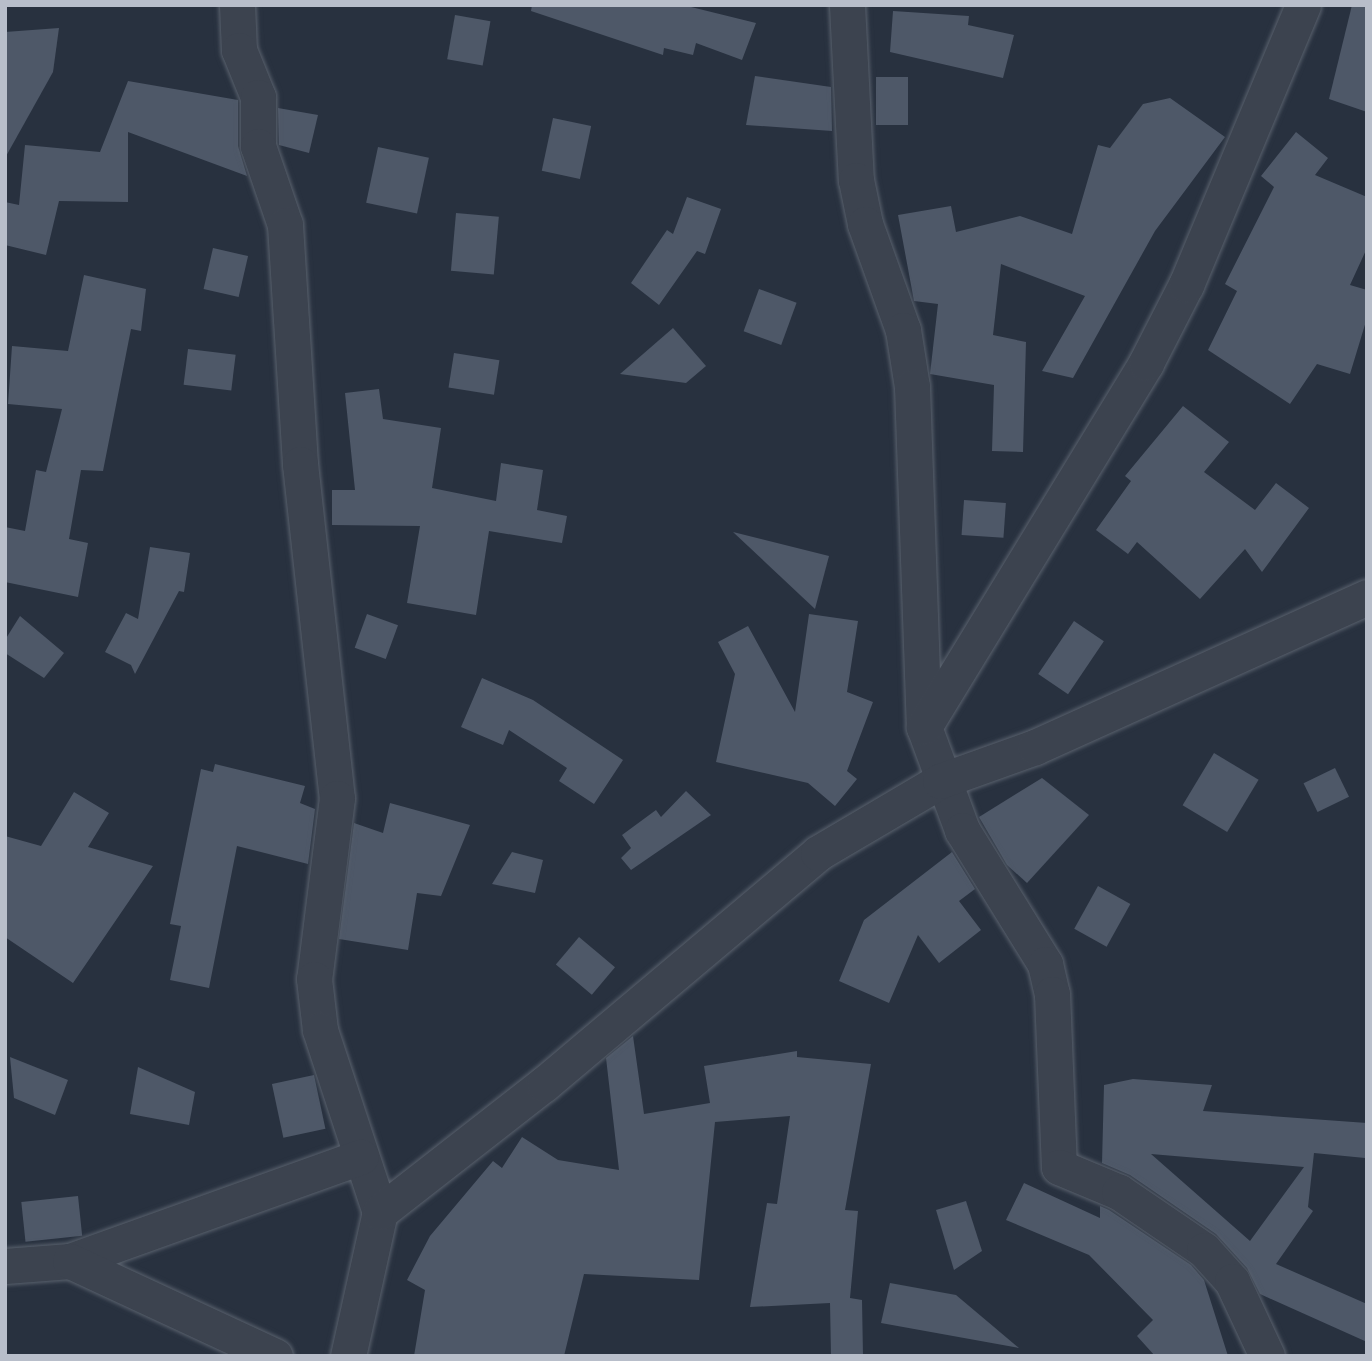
<!DOCTYPE html>
<html>
<head>
<meta charset="utf-8">
<style>
  body { margin:0 }
  #map { position:relative; width:1372px; height:1361px; overflow:hidden; background:#28313f; font-family:"Archivo Narrow",sans-serif }
  div>[style] { position:absolute }
  .building>* { inset:0; background:#4e5868; transform-origin:0 0 }
  .roads { filter:drop-shadow(0 0 2px #59616d) drop-shadow(0 0 2px #59616d) }
  .street>* { height:35px; margin:-17.5px; padding:0 17.5px; transform-origin:17.5px; border-radius:17.5px; background:#3c434f }
  span { translate:-50% -50%; white-space:nowrap; text-align:center; line-height:1.15; -webkit-text-stroke:7px #202834; paint-order:stroke }
  .frame { position:absolute; inset:0; border:7px solid #b8beca; pointer-events:none }
</style>
</head>
<body>
<div id="map">
  <div class="building">
    <div style="clip-path:polygon(532px 5px,683px 5px,756px 23px,742px 60px,696px 43px,693px 55px,664px 48px,663px 55px,531px 11px)"></div>
    <div style="clip-path:polygon(1352px 5px,1367px 5px,1367px 112px,1329px 99px)"></div>
    <div style="clip-path:polygon(893px 11px,969px 16px,968px 25px,1014px 35px,1003px 78px,890px 52px)"></div>
    <div style="left:455px;top:15px;width:36px;height:45px;rotate:10deg"></div>
    <div style="clip-path:polygon(59px 28px,53px 72px,5px 158px,5px 32px)"></div>
    <div style="clip-path:polygon(755px 76px,831px 87px,832px 131px,746px 125px)"></div>
    <div style="left:876px;top:77px;width:32px;height:48px"></div>
    <div style="clip-path:polygon(128px 81px,238px 100px,238px 146px,247px 176px,128px 132px,128px 202px,59px 201px,46px 255px,5px 245px,5px 202px,19px 205px,25px 145px,100px 152px)"></div>
    <div style="clip-path:polygon(1170px 98px,1225px 137px,1155px 231px,1073px 378px,1042px 371px,1085px 296px,1001px 264px,993px 335px,1026px 342px,1023px 452px,992px 451px,994px 385px,930px 374px,938px 304px,914px 301px,898px 215px,951px 206px,956px 232px,1020px 216px,1072px 234px,1098px 145px,1110px 148px,1143px 104px)"></div>
    <div style="clip-path:polygon(278px 108px,318px 115px,309px 153px,279px 145px)"></div>
    <div style="left:553px;top:118px;width:39px;height:54px;rotate:12deg"></div>
    <div style="clip-path:polygon(1296px 132px,1328px 158px,1315px 175px,1367px 197px,1367px 248px,1350px 285px,1367px 290px,1367px 318px,1350px 374px,1317px 364px,1290px 404px,1208px 350px,1237px 291px,1225px 284px,1274px 187px,1261px 176px)"></div>
    <div style="left:378px;top:147px;width:52px;height:57px;rotate:12deg"></div>
    <div style="clip-path:polygon(687px 197px,721px 209px,705px 254px,697px 251px,659px 305px,631px 283px,667px 230px,673px 234px)"></div>
    <div style="left:456px;top:213px;width:43px;height:58px;rotate:5deg"></div>
    <div style="left:213px;top:248px;width:36px;height:42px;rotate:13deg"></div>
    <div style="clip-path:polygon(84px 275px,146px 289px,141px 331px,131px 329px,103px 471px,81px 470px,69px 539px,88px 543px,78px 597px,5px 582px,5px 527px,25px 531px,36px 470px,46px 472px,62px 409px,8px 404px,12px 346px,68px 351px)"></div>
    <div style="left:759px;top:289px;width:40px;height:45px;rotate:20deg"></div>
    <div style="clip-path:polygon(673px 328px,706px 366px,686px 383px,620px 374px)"></div>
    <div style="left:188px;top:349px;width:48px;height:36px;rotate:7deg"></div>
    <div style="left:454px;top:353px;width:46px;height:35px;rotate:9deg"></div>
    <div style="clip-path:polygon(379px 389px,383px 419px,441px 428px,432px 488px,496px 501px,501px 463px,543px 470px,537px 510px,567px 516px,562px 543px,489px 531px,476px 615px,407px 603px,420px 526px,332px 525px,332px 490px,355px 490px,345px 393px)"></div>
    <div style="clip-path:polygon(1183px 406px,1229px 442px,1204px 472px,1255px 510px,1276px 483px,1309px 508px,1262px 572px,1245px 549px,1200px 599px,1137px 542px,1128px 554px,1096px 530px,1131px 481px,1125px 476px)"></div>
    <div style="left:964px;top:500px;width:42px;height:35px;rotate:4deg"></div>
    <div style="clip-path:polygon(733px 532px,829px 556px,815px 609px)"></div>
    <div style="clip-path:polygon(150px 547px,190px 553px,184px 592px,179px 591px,135px 674px,131px 665px,105px 652px,126px 613px,138px 619px)"></div>
    <div style="left:367px;top:614px;width:33px;height:36px;rotate:20deg"></div>
    <div style="clip-path:polygon(809px 614px,858px 621px,847px 692px,873px 702px,847px 771px,857px 779px,835px 806px,808px 783px,716px 762px,735px 674px,718px 642px,748px 626px,795px 712px)"></div>
    <div style="clip-path:polygon(20px 616px,64px 653px,44px 678px,5px 653px,5px 640px)"></div>
    <div style="left:1074px;top:621px;width:36px;height:64px;rotate:34deg"></div>
    <div style="clip-path:polygon(482px 678px,533px 700px,623px 760px,594px 804px,559px 781px,567px 768px,509px 730px,503px 745px,461px 727px)"></div>
    <div style="left:1214px;top:753px;width:52px;height:61px;rotate:31deg"></div>
    <div style="clip-path:polygon(215px 764px,305px 786px,300px 803px,315px 809px,308px 864px,237px 846px,209px 988px,170px 980px,181px 926px,170px 924px,201px 769px,213px 772px)"></div>
    <div style="left:1335px;top:768px;width:32px;height:35px;rotate:64deg"></div>
    <div style="clip-path:polygon(1042px 778px,1089px 815px,1027px 883px,1007px 865px,979px 817px)"></div>
    <div style="clip-path:polygon(686px 791px,711px 815px,631px 870px,621px 858px,631px 848px,622px 835px,656px 810px,661px 817px)"></div>
    <div style="clip-path:polygon(74px 792px,109px 813px,88px 847px,153px 866px,73px 983px,5px 937px,5px 836px,41px 846px)"></div>
    <div style="clip-path:polygon(390px 803px,470px 825px,441px 896px,417px 893px,408px 950px,339px 939px,354px 823px,383px 833px)"></div>
    <div style="clip-path:polygon(512px 852px,543px 860px,535px 893px,492px 884px)"></div>
    <div style="clip-path:polygon(952px 852px,975px 889px,959px 901px,981px 930px,939px 963px,918px 935px,889px 1003px,839px 981px,864px 920px)"></div>
    <div style="left:1098px;top:886px;width:37px;height:49px;rotate:29deg"></div>
    <div style="left:579px;top:937px;width:47px;height:36px;rotate:40deg"></div>
    <div style="clip-path:polygon(633px 1036px,644px 1114px,710px 1103px,704px 1066px,797px 1051px,797px 1057px,871px 1064px,845px 1210px,858px 1211px,850px 1298px,862px 1300px,863px 1356px,831px 1356px,830px 1303px,750px 1307px,767px 1203px,777px 1204px,790px 1116px,715px 1122px,699px 1280px,584px 1274px,564px 1356px,414px 1356px,425px 1290px,407px 1280px,430px 1236px,493px 1161px,502px 1168px,522px 1137px,558px 1160px,619px 1170px,606px 1058px)"></div>
    <div style="clip-path:polygon(10px 1057px,68px 1080px,55px 1115px,14px 1098px)"></div>
    <div style="clip-path:polygon(138px 1067px,195px 1092px,189px 1125px,130px 1114px)"></div>
    <div style="left:314px;top:1075px;width:55px;height:43px;rotate:78deg"></div>
    <div style="clip-path:polygon(evenodd,1133px 1079px,1212px 1085px,1203px 1111px,1367px 1123px,1365px 1158px,1314px 1153px,1308px 1207px,1313px 1211px,1276px 1264px,1367px 1304px,1367px 1342px,1260px 1294px,1247px 1268px,1216px 1234px,1130px 1175px,1102px 1163px,1104px 1085px,1133px 1079px,1151px 1154px,1304px 1167px,1250px 1241px,1151px 1154px)"></div>
    <div style="clip-path:polygon(1024px 1183px,1100px 1218px,1100px 1206px,1109px 1210px,1191px 1265px,1204px 1280px,1228px 1356px,1155px 1356px,1137px 1336px,1153px 1320px,1089px 1255px,1006px 1220px)"></div>
    <div style="left:78px;top:1196px;width:40px;height:57px;rotate:84deg"></div>
    <div style="clip-path:polygon(966px 1201px,982px 1251px,954px 1270px,936px 1210px)"></div>
    <div style="clip-path:polygon(890px 1283px,956px 1295px,1019px 1348px,881px 1323px)"></div>
  </div>
  <div class="roads">
    <div class="street">
      <div style="left:237px;top:5px;width:45px;rotate:87.5deg"></div>
      <div style="left:239px;top:50px;width:51px;rotate:68deg"></div>
      <div style="left:258px;top:97px;width:49px;rotate:90deg"></div>
      <div style="left:258px;top:146px;width:83px;rotate:71.1deg"></div>
      <div style="left:285px;top:225px;width:239px;rotate:86.4deg"></div>
      <div style="left:300px;top:464px;width:336px;rotate:83.7deg"></div>
      <div style="left:337px;top:798px;width:182px;rotate:97.2deg"></div>
      <div style="left:314px;top:979px;width:51px;rotate:83.3deg"></div>
      <div style="left:320px;top:1030px;width:192px;rotate:71.8deg"></div>
      <div style="left:847px;top:5px;width:175px;rotate:87.1deg"></div>
      <div style="left:856px;top:180px;width:45px;rotate:78.4deg"></div>
      <div style="left:865px;top:224px;width:113px;rotate:70.3deg"></div>
      <div style="left:903px;top:330px;width:58px;rotate:81deg"></div>
      <div style="left:912px;top:387px;width:340px;rotate:88deg"></div>
      <div style="left:924px;top:727px;width:110px;rotate:69.7deg"></div>
      <div style="left:962px;top:830px;width:158px;rotate:58.2deg"></div>
      <div style="left:1045px;top:964px;width:31px;rotate:77deg"></div>
      <div style="left:1052px;top:994px;width:173px;rotate:87.7deg"></div>
      <div style="left:1059px;top:1167px;width:65px;rotate:22.6deg"></div>
      <div style="left:1119px;top:1192px;width:103px;rotate:34.3deg"></div>
      <div style="left:1204px;top:1250px;width:42px;rotate:47.9deg"></div>
      <div style="left:1232px;top:1281px;width:83px;rotate:65deg"></div>
      <div style="left:924px;top:727px;width:426px;rotate:-58.6deg"></div>
      <div style="left:1146px;top:363px;width:88px;rotate:-62.9deg"></div>
      <div style="left:1186px;top:285px;width:303px;rotate:-67.3deg"></div>
      <div style="left:70px;top:1261px;width:309px;rotate:-19.7deg"></div>
      <div style="left:5px;top:1266px;width:65px;rotate:-4.4deg"></div>
      <div style="left:70px;top:1261px;width:226px;rotate:24.9deg"></div>
      <div style="left:348px;top:1356px;width:148px;rotate:-77.5deg"></div>
      <div style="left:380px;top:1212px;width:208px;rotate:-38deg"></div>
      <div style="left:544px;top:1084px;width:358px;rotate:-40.1deg"></div>
      <div style="left:818px;top:853px;width:142px;rotate:-30.5deg"></div>
      <div style="left:940px;top:781px;width:101px;rotate:-19.7deg"></div>
      <div style="left:1035px;top:747px;width:364px;rotate:-24.3deg"></div>
    </div>
  </div>
  <div class="frame"></div>
</div>
</body>
</html>
